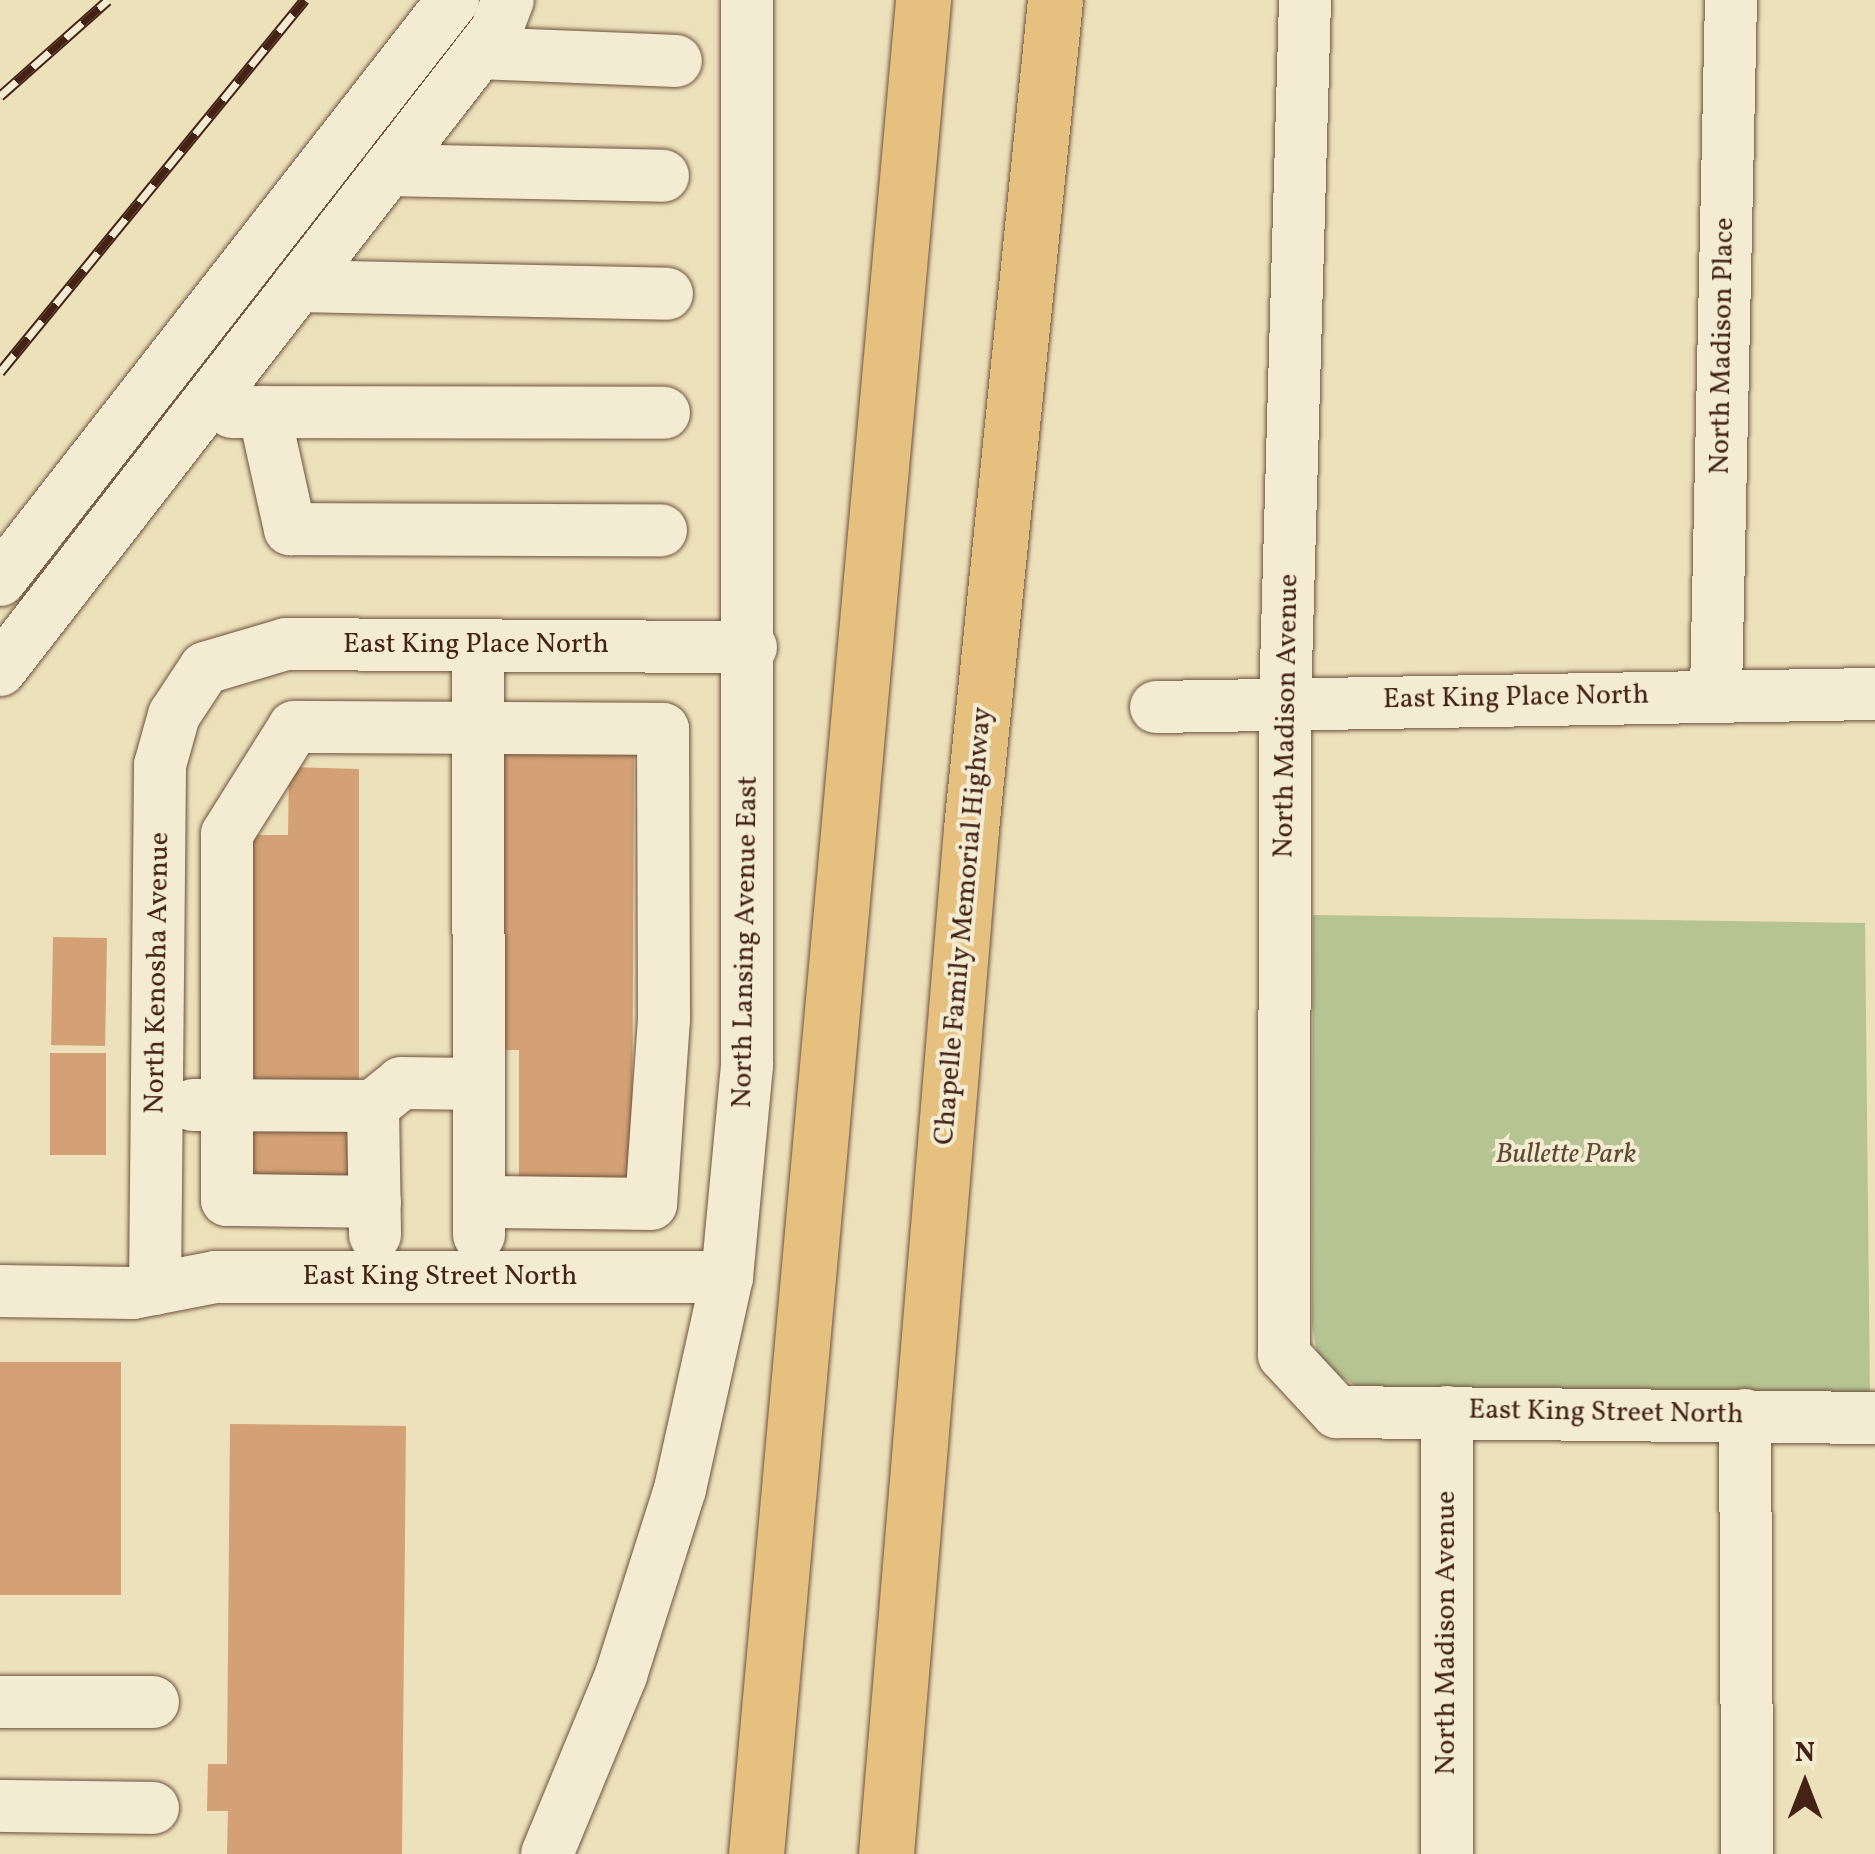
<!DOCTYPE html>
<html>
<head>
<meta charset="utf-8">
<style>
  body { margin:0 }
  #map { position:relative; width:1875px; height:1854px; overflow:hidden; background:#ede1bb; font-family:Vollkorn,serif }
  div>[style] { position:absolute }
  .green>* { inset:0; background:#b6c392 }
  .building>* { inset:0; background:#d3a175; transform-origin:0 0 }
  .roads { filter:drop-shadow(0 0 2px #6e523e) drop-shadow(0 0 2px #6e523e) }
  .minor>* { height:52px; margin:-26px; padding:0 26px; transform-origin:26px; border-radius:26px; background:#f3ecd3 }
  .highway>* { height:55px; margin:-27.5px; padding:0 27.5px; transform-origin:27.5px; border-radius:27.5px; background:#e6c07e }
  .rail>* { height:11px; margin-top:-5.5px; transform-origin:0; background:repeating-linear-gradient(90deg,#f3ecd3 0 22px,#442214 0 44px); box-sizing:border-box; border-block:2px solid #442214 }
  span { translate:-50% -50%; white-space:nowrap; text-align:center; line-height:1.15; -webkit-text-stroke:8px #f3ecd3; paint-order:stroke }
  .street-label { font-size:28px; color:#442214 }
  .park-label { font-size:28px; color:#604a34; font-style:italic }
  .north { position:absolute; left:1755px; top:1734px; width:100px; height:100px; -webkit-text-stroke:8px #f3ecd3; paint-order:stroke; rotate:0deg; font-size:28px; font-weight:700; line-height:40px; text-align:center; color:#442214 }
  .north::after { content:''; display:block; margin:auto; width:35px; height:45px; background:#442214; clip-path:polygon(50% 0,100% 100%,50% 72%,0 100%) }
</style>
</head>
<body>
<div id="map">
  <div class="green">
    <div style="clip-path:polygon(1313px 915px,1865px 923px,1870px 1397px,1360px 1388px,1339px 1376px,1317px 1353px,1312px 1324px)"></div>
  </div>
  <div class="building">
    <div style="clip-path:polygon(496px 744px,634px 746px,632px 1186px,519px 1186px,519px 1050px,494px 1050px)"></div>
    <div style="clip-path:polygon(289px 767px,359px 769px,359px 1082px,250px 1082px,251px 835px,288px 835px)"></div>
    <div style="left:53px;top:937px;width:54px;height:108px;rotate:1deg"></div>
    <div style="left:50px;top:1053px;width:56px;height:102px"></div>
    <div style="left:247px;top:1123px;width:105px;height:60px;rotate:1deg"></div>
    <div style="left:0;top:1362px;width:121px;height:233px"></div>
    <div style="clip-path:polygon(230px 1424px,406px 1426px,402px 1854px,227px 1854px,228px 1811px,207px 1811px,208px 1764px,227px 1764px)"></div>
  </div>
  <div class="roads">
    <div class="minor">
      <div style="left:1305px;top:0;width:704px;rotate:91.63deg"></div>
      <div style="left:1285px;top:704px;width:651px;rotate:90.09deg"></div>
      <div style="left:1284px;top:1355px;width:78px;rotate:47.1deg"></div>
      <div style="left:1337px;top:1412px;width:538px;rotate:0.64deg"></div>
      <div style="left:479px;top:53px;width:197px;rotate:2.3deg"></div>
      <div style="left:388px;top:170px;width:275px;rotate:1.2deg"></div>
      <div style="left:298px;top:286px;width:369px;rotate:1.2deg"></div>
      <div style="left:232px;top:412px;width:432px;rotate:0.1deg"></div>
      <div style="left:264px;top:412px;width:120px;rotate:77.5deg"></div>
      <div style="left:290px;top:529px;width:371px;rotate:0.2deg"></div>
      <div style="left:0;top:580px;width:736px;rotate:-52.01deg"></div>
      <div style="left:478px;top:645px;width:590px;rotate:89.9deg"></div>
      <div style="left:0;top:670px;width:809px;rotate:-52.18deg"></div>
      <div style="left:496px;top:31px;width:33px;rotate:-69deg"></div>
      <div style="left:1716px;top:692px;width:692px;rotate:-88.76deg"></div>
      <div style="left:1156px;top:707px;width:719px;rotate:-1.04deg"></div>
      <div style="left:193px;top:1105px;width:180px;rotate:0.3deg"></div>
      <div style="left:373px;top:1106px;width:36px;rotate:-39deg"></div>
      <div style="left:401px;top:1083px;width:78px;rotate:0.7deg"></div>
      <div style="left:373px;top:1106px;width:129px;rotate:89.1deg"></div>
      <div style="left:375px;top:1202px;width:148px;rotate:-179.2deg"></div>
      <div style="left:227px;top:1200px;width:366px;rotate:-90deg"></div>
      <div style="left:227px;top:834px;width:126px;rotate:-57.9deg"></div>
      <div style="left:294px;top:727px;width:369px;rotate:0.3deg"></div>
      <div style="left:663px;top:729px;width:290px;rotate:89.8deg"></div>
      <div style="left:664px;top:1019px;width:185px;rotate:94deg"></div>
      <div style="left:651px;top:1204px;width:172px;rotate:-179.3deg"></div>
      <div style="left:155px;top:1289px;width:524px;rotate:-89.45deg"></div>
      <div style="left:160px;top:765px;width:52px;rotate:-74.4deg"></div>
      <div style="left:174px;top:715px;width:56px;rotate:-56.6deg"></div>
      <div style="left:205px;top:668px;width:84px;rotate:-16.5deg"></div>
      <div style="left:286px;top:644px;width:465px;rotate:0.4deg"></div>
      <div style="left:0;top:1291px;width:133px;rotate:0.9deg"></div>
      <div style="left:133px;top:1293px;width:84px;rotate:-11deg"></div>
      <div style="left:215px;top:1277px;width:512px"></div>
      <div style="left:1447px;top:1412px;width:442px;rotate:90deg"></div>
      <div style="left:1745px;top:1415px;width:439px;rotate:89.7deg"></div>
      <div style="left:0;top:1702px;width:153px"></div>
      <div style="left:0;top:1806px;width:153px;rotate:0.7deg"></div>
      <div style="left:547px;top:1854px;width:194px;rotate:-67.5deg"></div>
      <div style="left:621px;top:1675px;width:195px;rotate:-72.4deg"></div>
      <div style="left:680px;top:1489px;width:217px;rotate:-77.5deg"></div>
      <div style="left:727px;top:1277px;width:212px;rotate:-84.6deg"></div>
      <div style="left:747px;top:1066px;width:1066px;rotate:-90deg"></div>
    </div>
    <div class="highway">
      <div style="left:756px;top:1854px;width:1862px;rotate:-84.85deg"></div>
      <div style="left:886px;top:1854px;width:1029px;rotate:-85.26deg"></div>
      <div style="left:971px;top:829px;width:833px;rotate:-84.21deg"></div>
    </div>
  </div>
  <div class="rail">
    <div style="left:0;top:96px;width:144px;rotate:-41.6deg"></div>
    <div style="left:0;top:372px;width:481px;rotate:-50.7deg"></div>
  </div>
  <div class="street-label">
    <span style="left:1723px;top:346px;rotate:-89deg">North Madison Place</span>
    <span style="left:476px;top:645px">East King Place North</span>
    <span style="left:1516px;top:698px;rotate:-1deg">East King Place North</span>
    <span style="left:1287px;top:716px;rotate:-89deg">North Madison Avenue</span>
    <span style="left:964px;top:926px;rotate:-85deg">Chapelle Family Memorial Highway</span>
    <span style="left:746px;top:942px;rotate:-89deg">North Lansing Avenue East</span>
    <span style="left:158px;top:973px;rotate:-89deg">North Kenosha Avenue</span>
    <span style="left:440px;top:1277px">East King Street North</span>
    <span style="left:1606px;top:1413px;rotate:1deg">East King Street North</span>
    <span style="left:1447px;top:1633px;rotate:-90deg">North Madison Avenue</span>
  </div>
  <div class="park-label">
    <span style="left:1566px;top:1155px">Bullette Park</span>
  </div>
  <div class="north">N</div>
</div>
</body>
</html>
